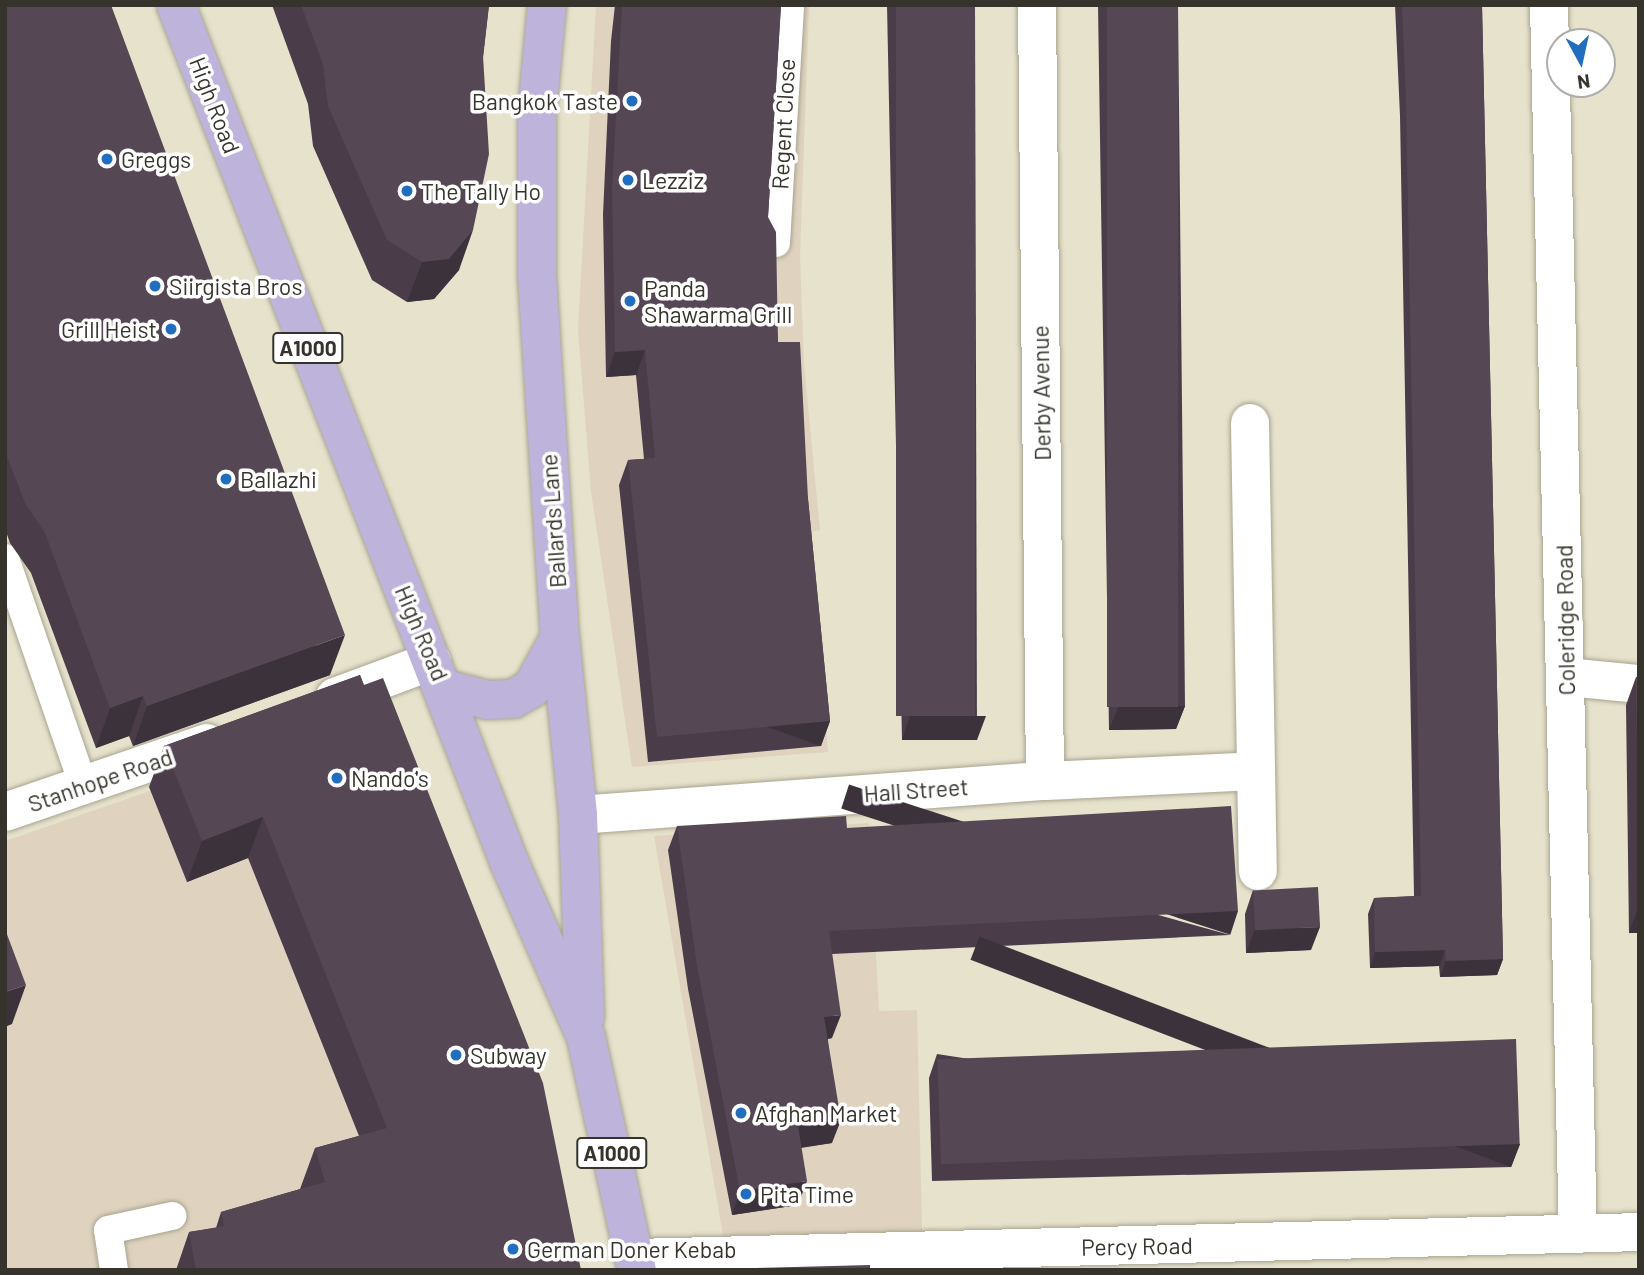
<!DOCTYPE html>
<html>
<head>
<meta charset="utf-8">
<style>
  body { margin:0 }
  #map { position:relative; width:1644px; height:1275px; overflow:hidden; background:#e6e2cc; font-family:Barlow,sans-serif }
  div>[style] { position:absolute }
  .commercial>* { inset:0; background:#dfd3bf }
  .roads { filter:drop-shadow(0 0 2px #a8a490) drop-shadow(0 0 2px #a8a490) }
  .service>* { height:28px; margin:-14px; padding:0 14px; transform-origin:14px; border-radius:14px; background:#fff }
  .minor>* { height:38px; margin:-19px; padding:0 19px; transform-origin:19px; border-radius:19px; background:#fff }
  .primary>* { height:38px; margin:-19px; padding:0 19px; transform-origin:19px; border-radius:19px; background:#beb3db }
  .wall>* { inset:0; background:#4a3d49 }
  .shaded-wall>* { inset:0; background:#3c323c; transform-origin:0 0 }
  .building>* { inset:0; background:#564755; transform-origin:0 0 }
  .dots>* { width:19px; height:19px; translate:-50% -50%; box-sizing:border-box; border:4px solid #fff; border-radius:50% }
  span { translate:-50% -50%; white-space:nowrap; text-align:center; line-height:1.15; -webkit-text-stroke:7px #fff; paint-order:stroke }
  .shield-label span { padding:2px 5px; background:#fff; border:2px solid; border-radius:5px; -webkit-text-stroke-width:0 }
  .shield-label { font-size:21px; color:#35332b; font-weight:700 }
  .poi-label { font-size:23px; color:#35332b }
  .right { translate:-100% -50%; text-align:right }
  .left { translate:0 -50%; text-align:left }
  .street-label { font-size:23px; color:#35332b }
  .frame { position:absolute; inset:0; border:7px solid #35332b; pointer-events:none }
  .north { position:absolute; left:1546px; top:28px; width:70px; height:70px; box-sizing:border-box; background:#fff; border:2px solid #aeadaa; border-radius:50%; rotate:172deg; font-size:19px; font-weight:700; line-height:28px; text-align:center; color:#35332b }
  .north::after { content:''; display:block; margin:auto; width:24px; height:32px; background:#216ebe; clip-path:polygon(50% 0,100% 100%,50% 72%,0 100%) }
</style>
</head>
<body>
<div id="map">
  <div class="commercial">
    <div style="clip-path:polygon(596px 5px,809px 5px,800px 256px,804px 365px,820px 530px,811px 532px,828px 752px,632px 767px,591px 492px,578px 330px)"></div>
    <div style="clip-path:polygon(374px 704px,566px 1270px,5px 1270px,5px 841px,147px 792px)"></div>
    <div style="clip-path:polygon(869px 823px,879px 1011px,917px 1010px,923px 1270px,729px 1270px,654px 836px)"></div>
  </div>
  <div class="roads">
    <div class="service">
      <div style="left:776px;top:243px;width:238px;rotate:-86.6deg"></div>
      <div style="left:5px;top:558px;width:242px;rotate:71deg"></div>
      <div style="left:114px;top:1270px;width:40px;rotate:-98.5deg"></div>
      <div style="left:108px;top:1230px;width:66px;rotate:-12.3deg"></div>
    </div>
    <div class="minor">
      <div style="left:1037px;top:5px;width:776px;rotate:89.41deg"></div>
      <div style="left:1549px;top:5px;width:1229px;rotate:88.65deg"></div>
      <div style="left:1250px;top:423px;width:448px;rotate:89deg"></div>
      <div style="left:1567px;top:677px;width:72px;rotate:5.6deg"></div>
      <div style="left:335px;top:697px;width:103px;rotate:-20.4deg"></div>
      <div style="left:5px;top:812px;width:213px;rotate:-18.9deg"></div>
      <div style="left:578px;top:815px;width:468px;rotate:-4.2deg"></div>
      <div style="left:1045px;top:781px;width:210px;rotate:-2.7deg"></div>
      <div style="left:635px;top:1258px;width:1004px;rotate:-1.48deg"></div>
    </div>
    <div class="primary">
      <div style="left:176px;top:5px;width:922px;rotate:68.75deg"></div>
      <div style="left:510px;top:864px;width:189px;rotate:66.3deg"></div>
      <div style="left:586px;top:1037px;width:239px;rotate:77.7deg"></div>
      <div style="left:547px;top:5px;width:108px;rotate:95.3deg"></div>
      <div style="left:537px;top:113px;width:162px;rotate:90deg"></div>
      <div style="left:537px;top:275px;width:363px;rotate:86.4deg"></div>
      <div style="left:560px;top:637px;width:179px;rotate:84.2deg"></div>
      <div style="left:578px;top:815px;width:202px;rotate:88deg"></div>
      <div style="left:446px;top:689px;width:42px;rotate:15deg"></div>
      <div style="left:487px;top:700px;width:26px;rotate:-2deg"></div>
      <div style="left:513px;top:699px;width:22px;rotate:-30deg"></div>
      <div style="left:532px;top:688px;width:58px;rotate:-61.2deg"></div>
    </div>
  </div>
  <div class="wall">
    <div style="clip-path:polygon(5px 5px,330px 675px,133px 746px,129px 736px,96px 748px,31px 573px,10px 543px,5px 529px)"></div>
    <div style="clip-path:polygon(272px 5px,489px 5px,459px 270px,434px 299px,407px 302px,372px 280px,313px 146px,308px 104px)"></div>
    <div style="clip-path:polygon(615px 5px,781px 5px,768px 217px,778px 342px,808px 499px,830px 721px,821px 746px,648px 762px,619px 485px,628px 460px,644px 459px,636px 375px,606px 377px,603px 214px,611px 41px)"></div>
    <div style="clip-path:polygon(887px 5px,975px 5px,977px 740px,902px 740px)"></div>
    <div style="clip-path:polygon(1098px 5px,1178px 5px,1185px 706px,1176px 729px,1109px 730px)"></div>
    <div style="clip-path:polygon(1395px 5px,1482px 5px,1503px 959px,1497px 975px,1440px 977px,1439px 966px,1370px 968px,1368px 914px,1374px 898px,1414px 896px,1400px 116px)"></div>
    <div style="clip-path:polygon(360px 675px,581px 1270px,176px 1270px,189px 1232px,216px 1228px,221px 1212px,300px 1189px,315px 1148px,359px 1136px,248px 858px,187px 882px,149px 787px,164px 746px)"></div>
    <div style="clip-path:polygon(1636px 677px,1639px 677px,1639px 933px,1629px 933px,1626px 705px)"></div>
    <div style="clip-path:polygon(677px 826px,847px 828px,1230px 935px,832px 954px,832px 1038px,828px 1039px,832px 1143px,801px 1148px,798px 1205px,732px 1215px,688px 989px,668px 850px)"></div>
    <div style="clip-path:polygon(1253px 890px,1311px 950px,1246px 953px,1245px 914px)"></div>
    <div style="clip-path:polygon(937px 1054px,1520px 1144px,1511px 1167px,932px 1181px,929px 1078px)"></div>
  </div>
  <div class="shaded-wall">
    <div style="clip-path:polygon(473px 230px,459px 270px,434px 299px,407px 302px,422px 262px)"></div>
    <div style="clip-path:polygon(645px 350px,636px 375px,606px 377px,615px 352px)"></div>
    <div style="clip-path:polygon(345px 635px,330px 675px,133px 746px,147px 706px)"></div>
    <div style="clip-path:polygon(143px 696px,129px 736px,96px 748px,110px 708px)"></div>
    <div style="clip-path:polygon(1185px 706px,1176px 729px,1109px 730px,1118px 707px)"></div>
    <div style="clip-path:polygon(910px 716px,986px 716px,977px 740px,902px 740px)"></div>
    <div style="left:830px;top:721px;width:27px;height:174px;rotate:110deg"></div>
    <div style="clip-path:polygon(263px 817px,248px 858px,187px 882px,202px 841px)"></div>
    <div style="clip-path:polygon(1639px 905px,1639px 933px,1629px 933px)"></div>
    <div style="left:1238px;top:911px;width:25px;height:409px;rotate:108deg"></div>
    <div style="clip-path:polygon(1320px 927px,1311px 950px,1246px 953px,1255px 929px)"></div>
    <div style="clip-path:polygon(1445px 950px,1439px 966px,1370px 968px,1375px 952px)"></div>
    <div style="clip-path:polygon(1503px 959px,1497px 975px,1440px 977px,1446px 961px)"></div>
    <div style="clip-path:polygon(26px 985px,12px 1024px,5px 1027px,5px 992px)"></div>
    <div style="clip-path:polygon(841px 1015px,832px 1038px,816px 1041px,824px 1017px)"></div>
    <div style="clip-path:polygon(841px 1120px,832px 1143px,789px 1149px,798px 1126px)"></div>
    <div style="left:1520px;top:1144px;width:25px;height:579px;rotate:111deg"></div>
    <div style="clip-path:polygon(807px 1181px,798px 1205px,732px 1215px,740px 1191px)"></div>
  </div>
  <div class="building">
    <div style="clip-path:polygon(5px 5px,111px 5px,345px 635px,147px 706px,143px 696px,110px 708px,45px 533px,25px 503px,5px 451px)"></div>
    <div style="clip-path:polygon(301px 5px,489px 5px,483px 56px,489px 154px,473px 230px,449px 259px,422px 262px,387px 240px,328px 106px,323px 64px)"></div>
    <div style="clip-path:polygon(622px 5px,781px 5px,768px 217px,776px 232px,778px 342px,800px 342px,808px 499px,830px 721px,657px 737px,628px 460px,655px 458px,645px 350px,615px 352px,612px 189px)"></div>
    <div style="left:896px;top:5px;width:79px;height:711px"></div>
    <div style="left:1107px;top:5px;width:71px;height:702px"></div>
    <div style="clip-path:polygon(1402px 5px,1482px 5px,1503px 959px,1446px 961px,1445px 950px,1375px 952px,1374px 898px,1421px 896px,1406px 100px)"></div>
    <div style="clip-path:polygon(360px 675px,364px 685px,383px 678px,543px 1083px,581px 1270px,196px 1270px,189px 1232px,224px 1226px,221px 1212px,325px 1182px,315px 1148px,387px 1128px,263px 817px,202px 841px,164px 746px)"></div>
    <div style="clip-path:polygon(1636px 677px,1639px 677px,1639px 893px)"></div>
    <div style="clip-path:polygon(1231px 806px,1238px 911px,829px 931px,841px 1015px,824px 1017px,841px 1120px,798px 1126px,807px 1181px,740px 1191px,697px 965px,677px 826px,846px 816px,847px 828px)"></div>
    <div style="left:1318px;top:887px;width:40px;height:65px;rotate:87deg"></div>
    <div style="clip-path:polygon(5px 929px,26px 985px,5px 992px)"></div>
    <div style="left:1516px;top:1039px;width:105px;height:579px;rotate:88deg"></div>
    <div style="clip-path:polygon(870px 1265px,870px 1270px,757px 1270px,756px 1268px)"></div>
  </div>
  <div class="dots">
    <div style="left:632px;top:101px;background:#216ebe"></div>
    <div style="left:107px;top:159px;background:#216ebe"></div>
    <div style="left:628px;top:180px;background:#216ebe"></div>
    <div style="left:407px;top:191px;background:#216ebe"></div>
    <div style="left:155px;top:286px;background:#216ebe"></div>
    <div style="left:630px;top:301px;background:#216ebe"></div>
    <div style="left:171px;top:329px;background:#216ebe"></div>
    <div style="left:226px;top:479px;background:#216ebe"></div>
    <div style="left:337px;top:778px;background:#216ebe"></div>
    <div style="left:456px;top:1055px;background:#216ebe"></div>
    <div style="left:741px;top:1113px;background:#216ebe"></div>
    <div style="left:746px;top:1194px;background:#216ebe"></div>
    <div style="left:513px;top:1249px;background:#216ebe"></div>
  </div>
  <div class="shield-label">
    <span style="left:308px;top:348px">A1000</span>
    <span style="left:612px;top:1153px">A1000</span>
  </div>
  <div class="poi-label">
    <span class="right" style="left:618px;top:101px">Bangkok Taste</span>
    <span class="left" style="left:121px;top:159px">Greggs</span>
    <span class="left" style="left:642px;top:180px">Lezziz</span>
    <span class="left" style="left:421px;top:191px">The Tally Ho</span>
    <span class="left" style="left:169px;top:286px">Siirgista Bros</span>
    <span class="left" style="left:644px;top:301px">Panda<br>Shawarma Grill</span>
    <span class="right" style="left:157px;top:329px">Grill Heist</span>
    <span class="left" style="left:240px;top:479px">Ballazhi</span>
    <span class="left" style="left:351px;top:778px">Nando's</span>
    <span class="left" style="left:470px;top:1055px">Subway</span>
    <span class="left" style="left:755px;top:1113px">Afghan Market</span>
    <span class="left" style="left:760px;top:1194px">Pita Time</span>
    <span class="left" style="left:527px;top:1249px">German Doner Kebab</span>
  </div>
  <div class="street-label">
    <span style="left:215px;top:105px;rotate:69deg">High Road</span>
    <span style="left:783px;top:124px;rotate:-87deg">Regent Close</span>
    <span style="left:1041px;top:393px;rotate:-91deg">Derby Avenue</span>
    <span style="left:553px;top:521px;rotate:-94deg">Ballards Lane</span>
    <span style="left:1565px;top:620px;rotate:-91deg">Coleridge Road</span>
    <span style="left:422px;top:633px;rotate:67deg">High Road</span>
    <span style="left:100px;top:780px;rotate:-19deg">Stanhope Road</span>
    <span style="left:916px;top:790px;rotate:-4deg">Hall Street</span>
    <span style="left:1137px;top:1246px;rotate:-1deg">Percy Road</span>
  </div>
  <div class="frame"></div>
  <div class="north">N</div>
</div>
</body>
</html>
